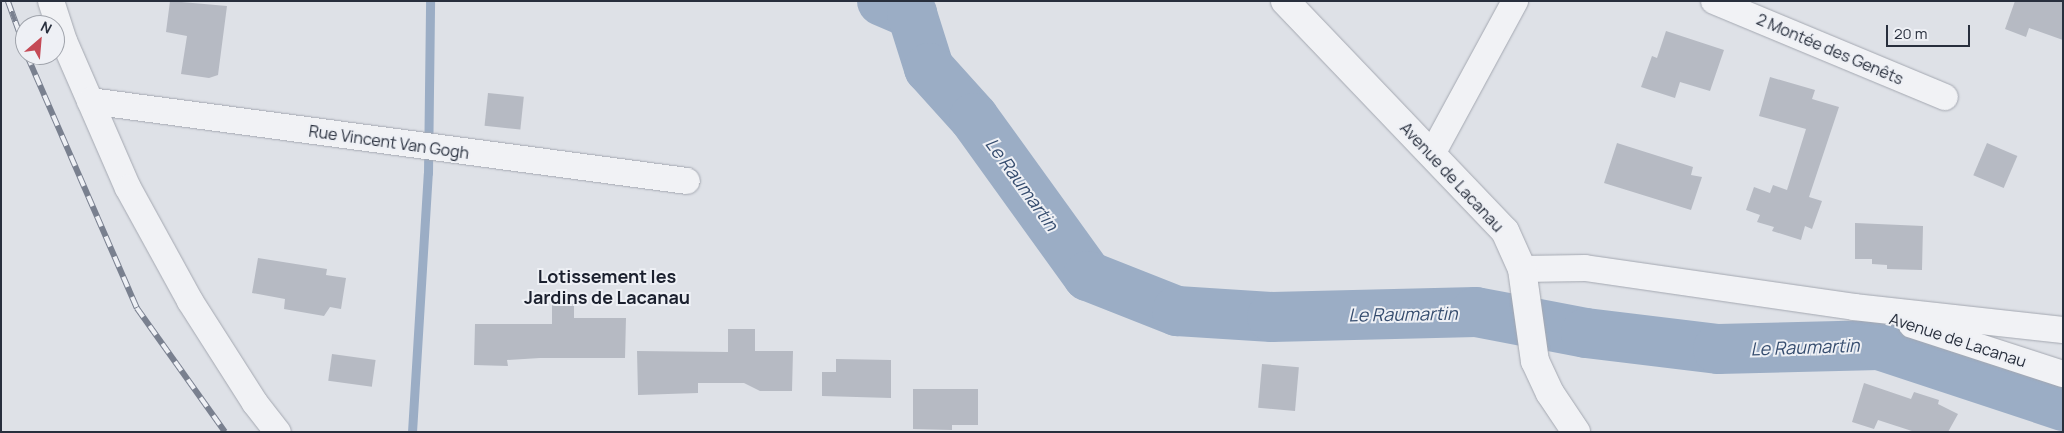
<!DOCTYPE html>
<html>
<head>
<meta charset="utf-8">
<style>
  body { margin:0 }
  #map { position:relative; width:2064px; height:433px; overflow:hidden; background:#dee1e7; font-family:Manrope,sans-serif }
  div>[style] { position:absolute }
  .stream>* { height:9px; margin:-4.5px; padding:0 4.5px; transform-origin:4.5px; border-radius:4.5px; background:#9badc5 }
  .river>* { height:50px; margin:-25px; padding:0 25px; transform-origin:25px; border-radius:25px; background:#9badc5 }
  .building>* { inset:0; background:#b6bac3; transform-origin:0 0 }
  .roads { filter:drop-shadow(0 0 1px #a4a8b1) drop-shadow(0 0 1px #a4a8b1) }
  .minor>* { height:26px; margin:-13px; padding:0 13px; transform-origin:13px; border-radius:13px; background:#f1f2f5 }
  .tertiary>* { height:28px; margin:-14px; padding:0 14px; transform-origin:14px; border-radius:14px; background:#f1f2f5 }
  .rail>* { height:5.5px; margin-top:-2.75px; transform-origin:0; background:repeating-linear-gradient(90deg,#eef0f5 0 11px,#79808f 0 22px); box-sizing:border-box; border-block:1px solid #79808f }
  span { translate:-50% -50%; white-space:nowrap; text-align:center; line-height:1.15; -webkit-text-stroke:4px #eef0f5; paint-order:stroke }
  .street-label { font-size:16px; color:#282f3d }
  .water-label { font-size:18px; color:#354c6e; font-style:italic }
  .neighbourhood-label { font-size:18px; color:#1b202e; font-weight:700 }
  .frame { position:absolute; inset:0; border:2px solid #282f3d; pointer-events:none }
  .north { position:absolute; left:15px; top:15px; width:50px; height:50px; box-sizing:border-box; background:#eef0f5; border:1px solid #9fa3ab; border-radius:50%; rotate:27deg; font-size:14px; font-weight:700; line-height:20px; text-align:center; color:#282f3d }
  .north::after { content:''; display:block; margin:auto; width:18px; height:22px; background:#c54a56; clip-path:polygon(50% 0,100% 100%,50% 72%,0 100%) }
  .scale { position:absolute; left:1886px; top:25px; width:84px; height:22px; box-sizing:border-box; border:2px solid #282f3d; border-top:0; padding-left:6px; font-size:15px; line-height:18px; white-space:nowrap; color:#282f3d; -webkit-text-stroke:4px #eef0f5; paint-order:stroke }
</style>
</head>
<body>
<div id="map">
  <div class="stream">
    <div style="left:412px;top:432px;width:259px;rotate:-86.5deg"></div>
    <div style="left:428px;top:173px;width:172px;rotate:-89.3deg"></div>
  </div>
  <div class="river">
    <div style="left:882px;top:1px;width:33px;rotate:23deg"></div>
    <div style="left:912px;top:14px;width:57px;rotate:72.5deg"></div>
    <div style="left:929px;top:68px;width:67px;rotate:48deg"></div>
    <div style="left:974px;top:118px;width:195px;rotate:54.2deg"></div>
    <div style="left:1088px;top:276px;width:96px;rotate:21.5deg"></div>
    <div style="left:1177px;top:311px;width:95px;rotate:3.6deg"></div>
    <div style="left:1272px;top:317px;width:204px;rotate:-1.4deg"></div>
    <div style="left:1476px;top:312px;width:112px;rotate:10.8deg"></div>
    <div style="left:1586px;top:333px;width:133px;rotate:6.9deg"></div>
    <div style="left:1718px;top:349px;width:161px;rotate:-1.4deg"></div>
    <div style="left:1879px;top:345px;width:194px;rotate:18.3deg"></div>
  </div>
  <div class="building">
    <div style="clip-path:polygon(170px 1px,227px 6px,218px 75px,209px 78px,181px 74px,187px 36px,166px 32px)"></div>
    <div style="clip-path:polygon(2015px 1px,2063px 1px,2063px 40px,2029px 28px,2026px 37px,2005px 29px)"></div>
    <div style="clip-path:polygon(1666px 31px,1724px 50px,1710px 91px,1680px 82px,1675px 98px,1641px 87px,1652px 56px,1657px 58px)"></div>
    <div style="clip-path:polygon(1770px 77px,1815px 90px,1812px 99px,1839px 107px,1809px 197px,1822px 201px,1812px 229px,1805px 226px,1801px 240px,1772px 231px,1774px 227px,1757px 222px,1760px 215px,1746px 210px,1754px 187px,1770px 193px,1773px 185px,1787px 190px,1806px 129px,1759px 116px)"></div>
    <div style="left:488px;top:93px;width:36px;height:33px;rotate:6deg"></div>
    <div style="clip-path:polygon(1617px 143px,1693px 167px,1691px 175px,1702px 177px,1691px 210px,1604px 183px)"></div>
    <div style="left:1987px;top:143px;width:33px;height:35px;rotate:23deg"></div>
    <div style="clip-path:polygon(1855px 223px,1923px 226px,1922px 270px,1887px 269px,1887px 265px,1872px 264px,1872px 259px,1855px 259px)"></div>
    <div style="clip-path:polygon(258px 258px,327px 269px,326px 275px,346px 278px,341px 309px,330px 307px,324px 316px,284px 309px,285px 299px,252px 293px)"></div>
    <div style="clip-path:polygon(552px 304px,574px 304px,574px 318px,626px 318px,625px 358px,540px 358px,507px 360px,508px 366px,474px 365px,475px 324px,552px 324px)"></div>
    <div style="clip-path:polygon(728px 329px,755px 329px,755px 351px,793px 351px,792px 391px,760px 391px,744px 383px,698px 383px,698px 393px,638px 395px,637px 351px,728px 352px)"></div>
    <div style="left:332px;top:354px;width:44px;height:27px;rotate:8deg"></div>
    <div style="clip-path:polygon(836px 359px,891px 360px,891px 398px,822px 396px,822px 372px,836px 372px)"></div>
    <div style="left:1262px;top:364px;width:37px;height:44px;rotate:5deg"></div>
    <div style="clip-path:polygon(1864px 383px,1911px 399px,1914px 392px,1939px 400px,1938px 404px,1958px 414px,1948px 432px,1915px 432px,1878px 420px,1874px 429px,1852px 422px)"></div>
    <div style="clip-path:polygon(913px 389px,978px 389px,978px 425px,952px 425px,952px 430px,913px 429px)"></div>
  </div>
  <div class="roads">
    <div class="minor">
      <div style="left:51px;top:1px;width:42px;rotate:72deg"></div>
      <div style="left:64px;top:41px;width:160px;rotate:66.5deg"></div>
      <div style="left:128px;top:188px;width:129px;rotate:61.2deg"></div>
      <div style="left:190px;top:301px;width:121px;rotate:57.5deg"></div>
      <div style="left:255px;top:403px;width:37px;rotate:52deg"></div>
      <div style="left:1714px;top:1px;width:250px;rotate:22.6deg"></div>
      <div style="left:90px;top:101px;width:602px;rotate:7.63deg"></div>
      <div style="left:1432px;top:154px;width:174px;rotate:-61.5deg"></div>
      <div style="left:1522px;top:269px;width:63px;rotate:-0.9deg"></div>
      <div style="left:1585px;top:268px;width:272px;rotate:8.2deg"></div>
      <div style="left:1854px;top:307px;width:210px;rotate:6.3deg"></div>
      <div style="left:1912px;top:325px;width:159px;rotate:18deg"></div>
    </div>
    <div class="tertiary">
      <div style="left:1285px;top:1px;width:318px;rotate:46.3deg"></div>
      <div style="left:1505px;top:231px;width:42px;rotate:65.9deg"></div>
      <div style="left:1522px;top:269px;width:93px;rotate:82deg"></div>
      <div style="left:1535px;top:361px;width:35px;rotate:65deg"></div>
      <div style="left:1550px;top:393px;width:47px;rotate:56.3deg"></div>
    </div>
  </div>
  <div class="rail">
    <div style="left:8px;top:1px;width:50px;rotate:70.1deg"></div>
    <div style="left:27px;top:55px;width:276px;rotate:66.5deg"></div>
    <div style="left:137px;top:308px;width:152px;rotate:54.6deg"></div>
  </div>
  <div class="street-label">
    <span style="left:1830px;top:49px;rotate:23deg">2 Montée des Genêts</span>
    <span style="left:389px;top:142px;rotate:8deg">Rue Vincent Van Gogh</span>
    <span style="left:1452px;top:177px;rotate:47deg">Avenue de Lacanau</span>
    <span style="left:1958px;top:340px;rotate:18deg">Avenue de Lacanau</span>
  </div>
  <div class="water-label">
    <span style="left:1022px;top:184px;rotate:54deg">Le Raumartin</span>
    <span style="left:1403px;top:314px;rotate:-1deg">Le Raumartin</span>
    <span style="left:1805px;top:347px;rotate:-2deg">Le Raumartin</span>
  </div>
  <div class="neighbourhood-label">
    <span style="left:607px;top:287px">Lotissement les<br>Jardins de Lacanau</span>
  </div>
  <div class="frame"></div>
  <div class="north">N</div>
  <div class="scale">20 m</div>
</div>
</body>
</html>
